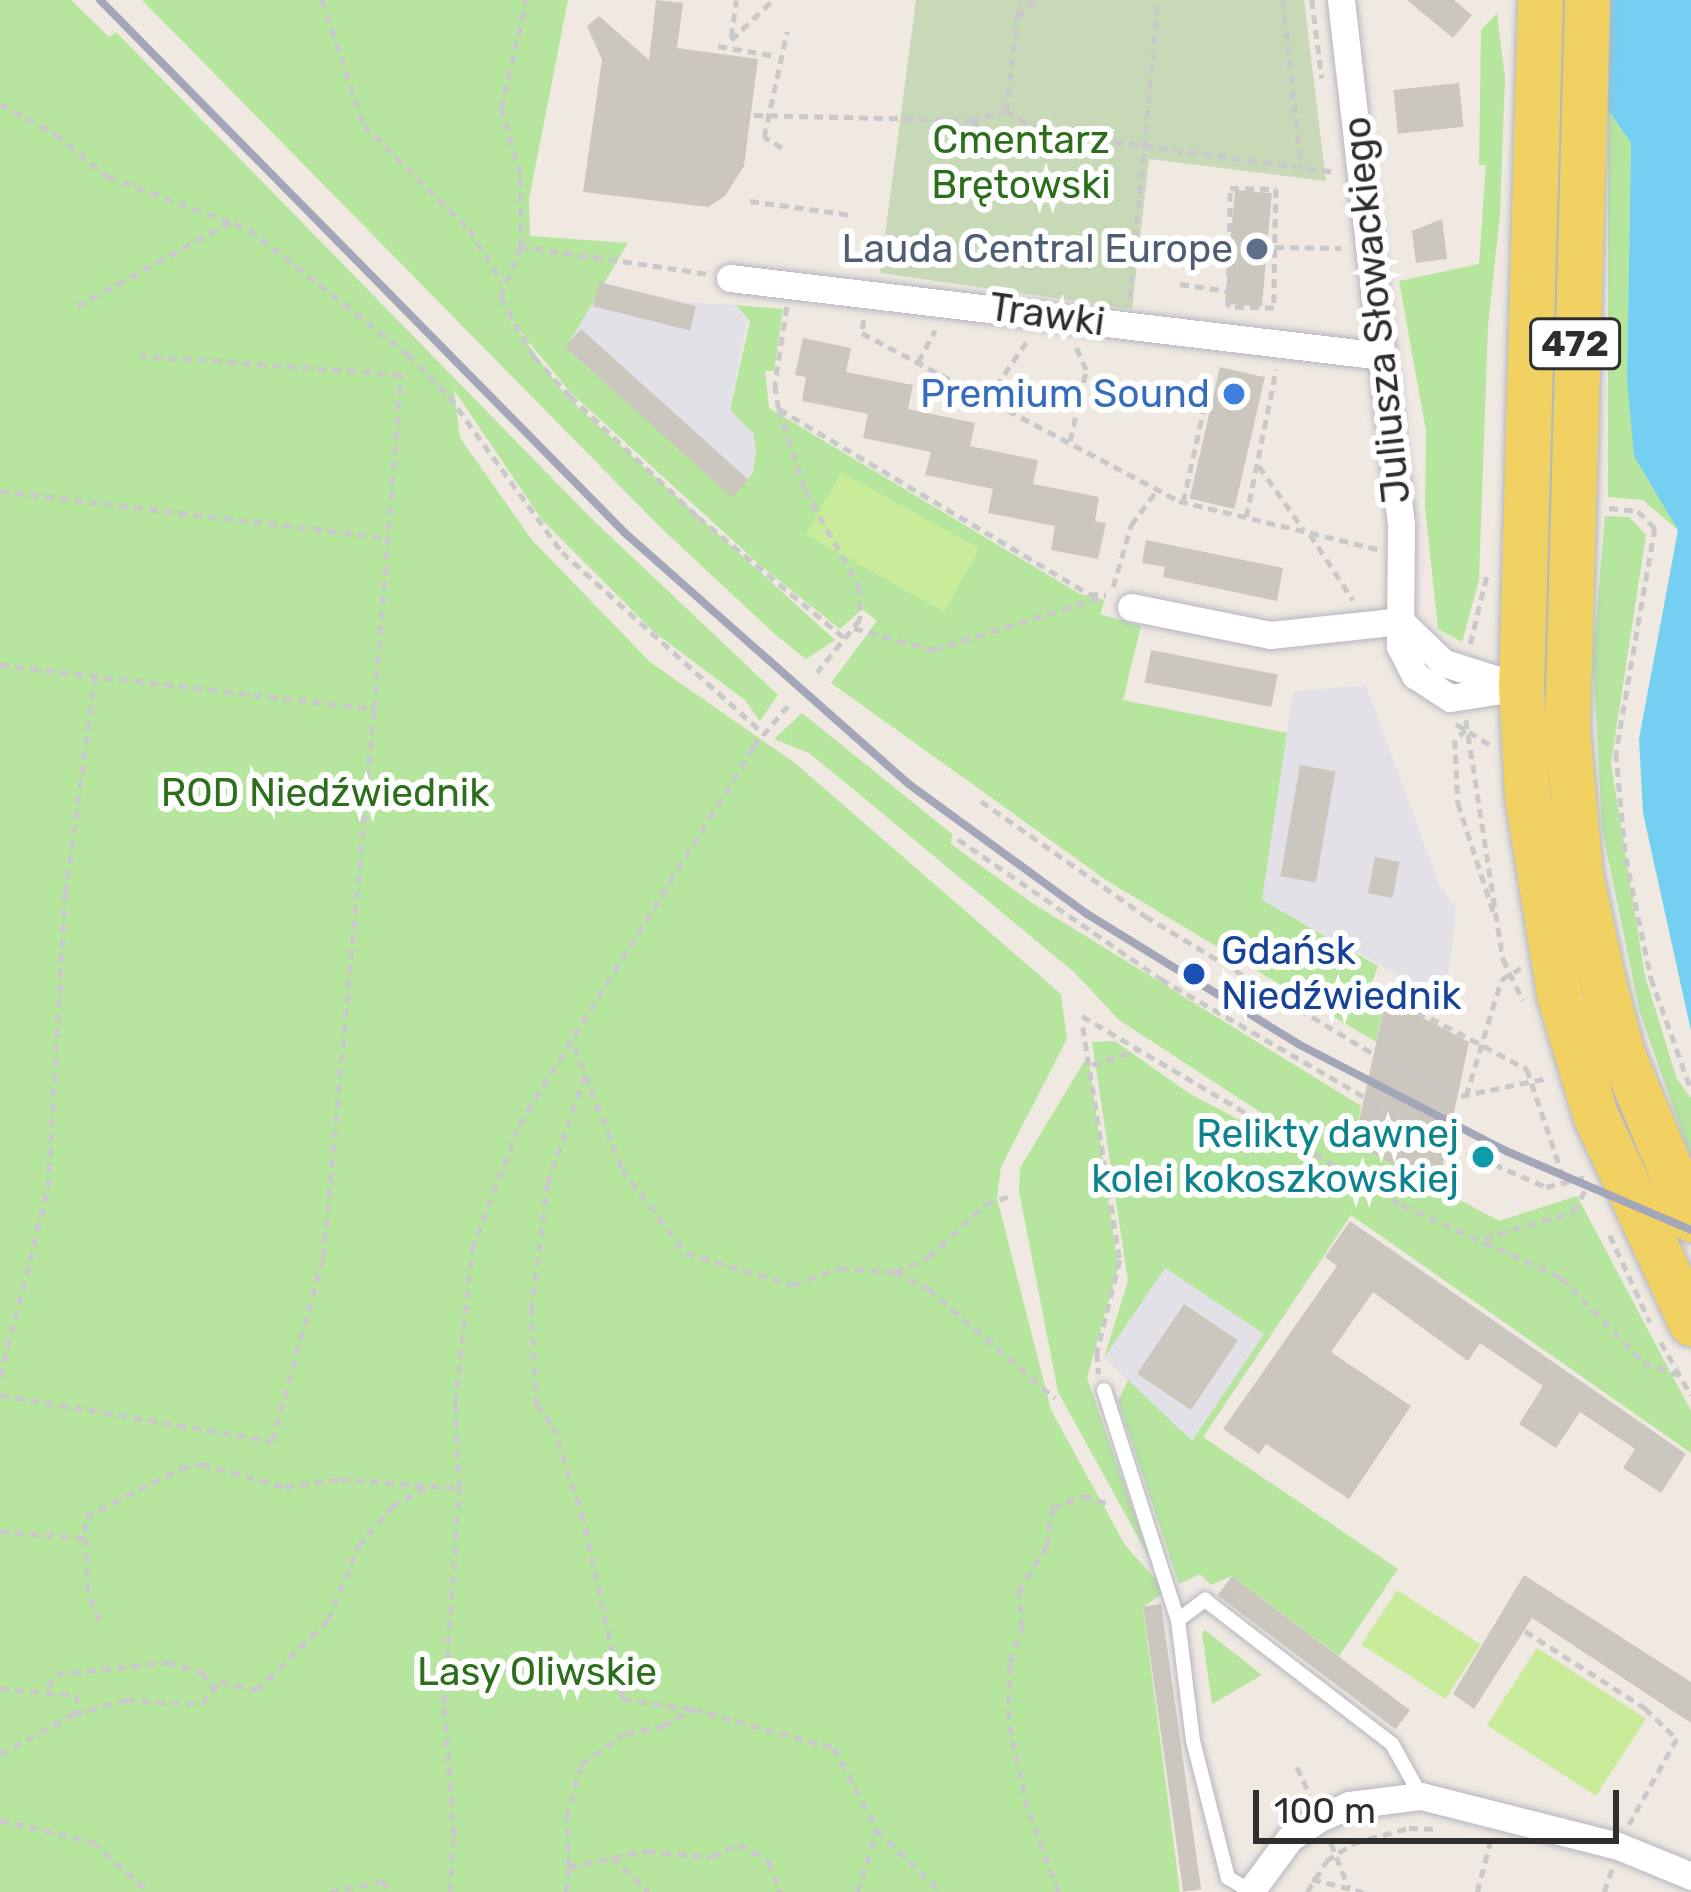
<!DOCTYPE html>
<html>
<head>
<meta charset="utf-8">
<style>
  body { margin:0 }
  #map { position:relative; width:1691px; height:1892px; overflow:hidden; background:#efe9e1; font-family:Rubik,sans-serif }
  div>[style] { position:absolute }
  .industrial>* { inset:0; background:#e3e1e8 }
  .green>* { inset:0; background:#b6e59e }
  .cemetery>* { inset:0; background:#c8d9b8 }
  .pitch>* { inset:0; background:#c9ec9a; transform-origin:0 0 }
  .water>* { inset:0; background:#75cff0 }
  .building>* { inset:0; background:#cbc7bf; transform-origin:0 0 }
  .path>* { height:4.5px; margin-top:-2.25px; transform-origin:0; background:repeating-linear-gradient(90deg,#c9c9c9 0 9px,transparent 0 15px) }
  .roads { filter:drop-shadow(0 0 3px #b4b7c1) drop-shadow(0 0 3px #b4b7c1) }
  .lane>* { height:14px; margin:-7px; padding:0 7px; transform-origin:7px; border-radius:7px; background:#fff }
  .street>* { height:27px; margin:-13.5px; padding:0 13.5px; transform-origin:13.5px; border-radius:13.5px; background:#fff }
  .primary>* { height:45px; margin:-22.5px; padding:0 22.5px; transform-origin:22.5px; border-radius:22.5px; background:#f2d163 }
  .rail>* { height:8px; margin:-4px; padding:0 4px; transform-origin:4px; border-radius:4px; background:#a3a6b8 }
  .dots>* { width:33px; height:33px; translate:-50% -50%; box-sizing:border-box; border:6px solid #fff; border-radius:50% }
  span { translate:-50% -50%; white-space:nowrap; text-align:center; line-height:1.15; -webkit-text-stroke:12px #fff; paint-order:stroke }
  .shield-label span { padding:3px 9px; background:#fff; border:3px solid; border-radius:9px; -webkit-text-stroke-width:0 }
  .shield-label { font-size:36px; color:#2e2e2e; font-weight:700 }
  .park-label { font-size:39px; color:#2c6e1b }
  .service-label { font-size:39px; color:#4e5e75 }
  .right { translate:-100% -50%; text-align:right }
  .street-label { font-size:39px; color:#2e2e2e }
  .shop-label { font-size:39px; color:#366cbe }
  .transit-label { font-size:39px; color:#164399 }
  .left { translate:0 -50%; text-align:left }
  .culture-label { font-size:39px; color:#0d838f }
  .scale { position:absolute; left:1253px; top:1790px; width:366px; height:54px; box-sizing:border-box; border:6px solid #2e2e2e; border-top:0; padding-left:15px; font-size:36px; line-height:42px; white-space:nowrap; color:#2e2e2e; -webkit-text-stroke:9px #fff; paint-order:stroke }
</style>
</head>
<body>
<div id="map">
  <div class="industrial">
    <div style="clip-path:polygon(599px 282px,685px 302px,736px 305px,748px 316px,730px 410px,753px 433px,756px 449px,753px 473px,733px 497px,565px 347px)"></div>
    <div style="clip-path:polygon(1366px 685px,1438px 882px,1456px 908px,1446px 1001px,1262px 900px,1293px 692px)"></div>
    <div style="clip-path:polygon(1165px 1267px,1264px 1334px,1192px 1442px,1104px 1358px)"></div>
  </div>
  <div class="green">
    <div style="clip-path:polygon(0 0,71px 0,109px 37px,116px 32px,591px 518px,778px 695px,760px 721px,745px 700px,654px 632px,542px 520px,454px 390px,460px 438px,532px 540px,650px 662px,795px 763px,1061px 994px,1067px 1039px,1001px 1167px,997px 1198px,1051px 1410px,1125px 1545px,1166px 1591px,1143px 1607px,1180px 1892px,0 1892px)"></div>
    <div style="clip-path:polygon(142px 0,568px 0,529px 199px,530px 236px,628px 243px,566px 348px,733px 496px,753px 473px,756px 450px,753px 433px,730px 410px,750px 321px,736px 305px,783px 309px,774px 371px,765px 371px,769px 408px,1080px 594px,1105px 600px,1100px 614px,1141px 626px,1123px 700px,1287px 733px,1262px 900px,1378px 966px,1367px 995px,1382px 1014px,1376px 1042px,1109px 882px,831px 683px,877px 621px,862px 609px,840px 629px,761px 566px,570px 392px,505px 313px,566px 396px,835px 640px,806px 659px,777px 636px,660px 527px)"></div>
    <div style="clip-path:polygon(1497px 13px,1505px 78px,1500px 215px,1488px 326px,1479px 580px,1462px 642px,1438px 629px,1425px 507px,1426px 431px,1399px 281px,1479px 264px,1486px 165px,1479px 165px,1481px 30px)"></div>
    <div style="clip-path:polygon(1608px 110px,1631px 143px,1627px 378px,1634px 426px,1678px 530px,1643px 500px,1608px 497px)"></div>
    <div style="clip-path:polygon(1605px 516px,1629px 517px,1646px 535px,1611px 763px,1645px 976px,1677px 1079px,1691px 1098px,1691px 1158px,1640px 1013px,1602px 829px,1593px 657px)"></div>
    <div style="clip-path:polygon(802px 713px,952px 834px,951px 844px,1032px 903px,1361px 1106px,1355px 1144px,1499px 1221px,1577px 1196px,1691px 1411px,1691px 1453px,1351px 1215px,1203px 1437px,1398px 1569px,1339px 1656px,1232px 1576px,1211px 1585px,1200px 1574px,1179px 1584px,1118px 1401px,1128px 1380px,1192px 1441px,1264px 1334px,1165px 1268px,1104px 1358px,1128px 1281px,1092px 1042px,1115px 1041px,1190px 1094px,1287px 1145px,1294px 1134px,1119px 1020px,1075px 973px,847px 784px,809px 753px,774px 739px)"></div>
    <div style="clip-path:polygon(1088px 1055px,1118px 1268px,1087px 1378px,1150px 1559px,1058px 1392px,1019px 1191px,1020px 1168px)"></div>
    <div style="clip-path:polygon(1205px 1630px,1262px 1675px,1212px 1704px,1202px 1633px)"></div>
  </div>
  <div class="cemetery">
    <div style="clip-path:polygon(916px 0,1304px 0,1326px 181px,1149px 159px,1132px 309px,880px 273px)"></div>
  </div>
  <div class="pitch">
    <div style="left:841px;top:472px;width:158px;height:72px;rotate:29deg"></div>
    <div style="left:1397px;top:1590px;width:100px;height:65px;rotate:33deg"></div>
    <div style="left:1537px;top:1648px;width:130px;height:92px;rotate:33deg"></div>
  </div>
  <div class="water">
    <div style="clip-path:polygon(1610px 0,1691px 0,1691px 1031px,1643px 813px,1639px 739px,1678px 530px,1634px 456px,1627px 379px,1631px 143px,1608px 110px)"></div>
  </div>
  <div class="building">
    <div style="clip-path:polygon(656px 0,683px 3px,677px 48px,758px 59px,744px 166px,725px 196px,708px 207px,583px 192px,602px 60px,587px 26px,599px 16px,649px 60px)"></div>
    <div style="clip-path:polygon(1407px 0,1454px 0,1472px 15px,1453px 38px)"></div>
    <div style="left:1459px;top:83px;width:44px;height:66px;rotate:84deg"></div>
    <div style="left:1235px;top:190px;width:37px;height:114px;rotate:5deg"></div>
    <div style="clip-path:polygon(1442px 219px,1447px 259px,1416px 263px,1412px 231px)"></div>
    <div style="left:599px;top:282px;width:100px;height:25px;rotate:14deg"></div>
    <div style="left:581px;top:329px;width:225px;height:24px;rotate:42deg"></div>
    <div style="clip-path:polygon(803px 338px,851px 348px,846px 372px,913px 385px,908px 409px,975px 423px,970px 446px,1038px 460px,1033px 484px,1099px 497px,1095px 521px,1106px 523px,1098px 559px,1051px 550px,1055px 526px,988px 513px,993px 489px,925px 475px,931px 452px,863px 438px,868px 414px,802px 401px,806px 377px,795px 375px)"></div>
    <div style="left:1220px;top:367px;width:46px;height:135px;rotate:13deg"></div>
    <div style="clip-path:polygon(1146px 540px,1283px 568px,1277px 601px,1163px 577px,1165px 567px,1142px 563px)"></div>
    <div style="left:1151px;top:650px;width:129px;height:33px;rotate:11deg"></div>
    <div style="left:1300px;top:765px;width:36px;height:113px;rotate:10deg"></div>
    <div style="left:1375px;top:857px;width:25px;height:37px;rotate:11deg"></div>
    <div style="clip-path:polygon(1386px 998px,1469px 1042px,1438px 1188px,1354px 1144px)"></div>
    <div style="clip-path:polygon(1350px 1221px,1686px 1454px,1661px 1493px,1623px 1468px,1635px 1449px,1580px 1412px,1556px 1448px,1519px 1424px,1543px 1386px,1480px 1343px,1468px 1361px,1373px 1292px,1331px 1352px,1411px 1406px,1349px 1499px,1266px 1444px,1259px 1454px,1223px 1429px,1337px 1266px,1325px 1257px)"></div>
    <div style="left:1184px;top:1304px;width:65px;height:84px;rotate:34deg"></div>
    <div style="clip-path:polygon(1524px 1575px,1691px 1682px,1691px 1723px,1532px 1618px,1474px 1709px,1453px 1694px)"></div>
    <div style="left:1232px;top:1576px;width:223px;height:24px;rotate:37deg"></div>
    <div style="left:1161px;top:1604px;width:288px;height:18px;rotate:82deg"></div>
  </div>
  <div class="path">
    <div style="left:322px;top:0;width:132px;rotate:71.4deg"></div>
    <div style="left:364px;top:125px;width:148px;rotate:44.7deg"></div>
    <div style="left:469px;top:229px;width:62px;rotate:58.1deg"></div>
    <div style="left:1283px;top:0;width:168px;rotate:83.8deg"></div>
    <div style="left:1312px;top:0;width:79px;rotate:82.7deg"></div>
    <div style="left:1017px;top:17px;width:17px;rotate:-83deg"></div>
    <div style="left:731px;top:37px;width:37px;rotate:-82deg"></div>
    <div style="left:731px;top:40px;width:58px;rotate:-43.6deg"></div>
    <div style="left:718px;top:46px;width:59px;rotate:9.8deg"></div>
    <div style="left:0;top:104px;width:64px;rotate:28.2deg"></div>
    <div style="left:56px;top:134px;width:67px;rotate:39.6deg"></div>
    <div style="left:108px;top:177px;width:150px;rotate:20.2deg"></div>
    <div style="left:249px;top:229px;width:202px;rotate:38.2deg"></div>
    <div style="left:408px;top:354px;width:59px;rotate:45.7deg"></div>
    <div style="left:449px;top:396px;width:193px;rotate:54.1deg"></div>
    <div style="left:562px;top:552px;width:272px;rotate:42deg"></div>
    <div style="left:1006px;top:111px;width:95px;rotate:-83.3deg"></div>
    <div style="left:1017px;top:17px;width:24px;rotate:-45deg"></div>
    <div style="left:754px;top:115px;width:216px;rotate:1.3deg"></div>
    <div style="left:970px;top:120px;width:37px;rotate:-14deg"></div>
    <div style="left:1006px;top:111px;width:39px;rotate:30deg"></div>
    <div style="left:1040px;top:131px;width:297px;rotate:7.9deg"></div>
    <div style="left:970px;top:120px;width:38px;rotate:30deg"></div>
    <div style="left:1003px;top:139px;width:38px;rotate:-12deg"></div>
    <div style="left:782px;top:148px;width:21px;rotate:-149deg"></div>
    <div style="left:764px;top:137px;width:108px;rotate:-77.8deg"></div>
    <div style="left:1230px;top:188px;width:46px;rotate:1.2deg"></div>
    <div style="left:1276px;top:189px;width:119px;rotate:91deg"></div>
    <div style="left:1274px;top:308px;width:46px;rotate:-178.8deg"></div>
    <div style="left:1228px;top:307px;width:119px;rotate:-89deg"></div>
    <div style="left:750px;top:201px;width:103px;rotate:7.8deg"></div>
    <div style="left:521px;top:247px;width:73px;rotate:-90.8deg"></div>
    <div style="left:520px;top:174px;width:69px;rotate:-106.1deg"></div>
    <div style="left:501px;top:108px;width:111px;rotate:-77deg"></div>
    <div style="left:1275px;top:247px;width:66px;rotate:0.9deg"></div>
    <div style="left:706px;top:274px;width:187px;rotate:-171.7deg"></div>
    <div style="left:521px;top:247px;width:54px;rotate:111.8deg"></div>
    <div style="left:501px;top:297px;width:68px;rotate:61.2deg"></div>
    <div style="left:534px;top:357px;width:53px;rotate:47.3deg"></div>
    <div style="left:570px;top:396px;width:176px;rotate:43.4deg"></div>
    <div style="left:698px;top:517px;width:192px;rotate:39.5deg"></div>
    <div style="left:1180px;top:284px;width:49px;rotate:8.3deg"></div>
    <div style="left:1129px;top:298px;width:299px;rotate:-84.4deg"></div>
    <div style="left:77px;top:306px;width:179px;rotate:-28.7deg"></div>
    <div style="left:787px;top:307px;width:79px;rotate:98.7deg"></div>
    <div style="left:775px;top:385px;width:24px;rotate:81deg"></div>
    <div style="left:779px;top:409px;width:85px;rotate:72.2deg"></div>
    <div style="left:805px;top:490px;width:110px;rotate:60.6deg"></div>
    <div style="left:859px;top:586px;width:34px;rotate:88deg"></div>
    <div style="left:860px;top:620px;width:68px;rotate:129.1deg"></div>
    <div style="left:864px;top:320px;width:13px;rotate:99deg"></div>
    <div style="left:862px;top:333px;width:359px;rotate:27.9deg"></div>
    <div style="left:1179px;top:501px;width:205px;rotate:13.6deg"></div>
    <div style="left:918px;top:362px;width:36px;rotate:-62deg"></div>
    <div style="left:987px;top:399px;width:70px;rotate:-55.4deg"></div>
    <div style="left:779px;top:409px;width:361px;rotate:30.8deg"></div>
    <div style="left:1089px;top:594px;width:17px;rotate:3deg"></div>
    <div style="left:1070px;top:441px;width:73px;rotate:-77.3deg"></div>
    <div style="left:1086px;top:370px;width:30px;rotate:-114deg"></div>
    <div style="left:1259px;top:466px;width:78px;rotate:54.9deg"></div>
    <div style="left:0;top:491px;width:392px;rotate:6.9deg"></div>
    <div style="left:1183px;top:502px;width:111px;rotate:-77.5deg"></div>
    <div style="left:1609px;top:508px;width:29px;rotate:6deg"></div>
    <div style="left:1638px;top:511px;width:24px;rotate:45deg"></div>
    <div style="left:1655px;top:528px;width:228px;rotate:99.8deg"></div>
    <div style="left:1616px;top:753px;width:105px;rotate:84.6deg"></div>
    <div style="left:1626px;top:858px;width:123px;rotate:78.2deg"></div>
    <div style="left:1651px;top:978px;width:118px;rotate:70.2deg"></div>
    <div style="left:1246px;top:517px;width:151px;rotate:-78.5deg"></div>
    <div style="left:1310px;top:534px;width:79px;rotate:56.9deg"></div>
    <div style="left:1113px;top:587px;width:65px;rotate:-73.8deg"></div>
    <div style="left:1131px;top:525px;width:44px;rotate:-53.4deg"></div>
    <div style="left:854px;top:628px;width:82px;rotate:15.6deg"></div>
    <div style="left:933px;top:650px;width:174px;rotate:-17.4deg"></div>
    <div style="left:1470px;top:644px;width:72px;rotate:-76.3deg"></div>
    <div style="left:0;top:665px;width:377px;rotate:6.7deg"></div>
    <div style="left:374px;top:709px;width:335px;rotate:-85.4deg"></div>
    <div style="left:401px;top:375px;width:262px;rotate:-175.8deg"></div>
    <div style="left:1466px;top:720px;width:242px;rotate:81.2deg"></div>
    <div style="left:1503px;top:959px;width:46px;rotate:64deg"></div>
    <div style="left:1456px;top:724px;width:42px;rotate:31.4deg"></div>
    <div style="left:1466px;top:730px;width:15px;rotate:138deg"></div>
    <div style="left:1455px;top:740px;width:63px;rotate:87.3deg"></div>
    <div style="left:1458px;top:803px;width:120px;rotate:72deg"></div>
    <div style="left:981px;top:801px;width:200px;rotate:35deg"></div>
    <div style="left:1145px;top:916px;width:291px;rotate:31.1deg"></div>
    <div style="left:1394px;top:1066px;width:73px;rotate:24.1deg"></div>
    <div style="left:1461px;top:1096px;width:89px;rotate:-11.7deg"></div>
    <div style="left:958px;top:839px;width:247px;rotate:34.6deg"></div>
    <div style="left:1161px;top:979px;width:321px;rotate:30.1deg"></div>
    <div style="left:1439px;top:1140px;width:117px;rotate:23.7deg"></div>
    <div style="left:1546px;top:1187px;width:41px;rotate:-14deg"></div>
    <div style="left:1391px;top:997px;width:154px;rotate:27.9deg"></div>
    <div style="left:1527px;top:1069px;width:119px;rotate:71.4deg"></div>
    <div style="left:1082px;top:1016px;width:372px;rotate:30.6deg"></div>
    <div style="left:1402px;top:1205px;width:175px;rotate:24.4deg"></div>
    <div style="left:1561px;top:1277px;width:118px;rotate:46deg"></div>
    <div style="left:1643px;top:1362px;width:38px;rotate:20deg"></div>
    <div style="left:1083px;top:1027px;width:236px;rotate:81deg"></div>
    <div style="left:1120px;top:1260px;width:96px;rotate:103.9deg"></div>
    <div style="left:1097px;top:1353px;width:21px;rotate:85deg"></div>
    <div style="left:575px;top:1047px;width:131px;rotate:68.9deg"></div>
    <div style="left:622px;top:1169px;width:106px;rotate:52.7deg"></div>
    <div style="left:686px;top:1253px;width:112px;rotate:16.7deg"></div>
    <div style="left:793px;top:1285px;width:50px;rotate:-19.9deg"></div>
    <div style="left:840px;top:1268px;width:55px;rotate:4.2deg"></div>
    <div style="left:895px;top:1272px;width:38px;rotate:27deg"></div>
    <div style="left:929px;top:1289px;width:167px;rotate:40.9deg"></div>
    <div style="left:1092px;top:1065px;width:47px;rotate:-18.4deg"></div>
    <div style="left:585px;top:1076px;width:113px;rotate:109.1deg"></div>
    <div style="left:548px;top:1183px;width:125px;rotate:97.4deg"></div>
    <div style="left:532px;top:1307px;width:97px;rotate:87.6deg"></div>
    <div style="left:536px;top:1404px;width:28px;rotate:52deg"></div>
    <div style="left:553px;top:1426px;width:92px;rotate:71.6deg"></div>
    <div style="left:582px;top:1513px;width:190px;rotate:77.6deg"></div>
    <div style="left:623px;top:1699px;width:71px;rotate:8.1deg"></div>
    <div style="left:1466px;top:1096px;width:121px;rotate:-73.2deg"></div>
    <div style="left:1501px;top:980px;width:23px;rotate:-31deg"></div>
    <div style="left:1610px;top:1235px;width:96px;rotate:65.3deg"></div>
    <div style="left:1484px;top:1238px;width:93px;rotate:-16.3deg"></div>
    <div style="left:1573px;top:1212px;width:33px;rotate:-61deg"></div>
    <div style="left:895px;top:1272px;width:37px;rotate:-24deg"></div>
    <div style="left:929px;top:1257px;width:77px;rotate:-43.4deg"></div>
    <div style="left:985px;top:1204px;width:26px;rotate:-18deg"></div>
    <div style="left:1661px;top:1342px;width:61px;rotate:60.5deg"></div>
    <div style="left:0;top:1377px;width:196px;rotate:-75.8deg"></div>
    <div style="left:48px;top:1187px;width:294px;rotate:-86.7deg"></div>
    <div style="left:65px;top:893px;width:219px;rotate:-82.1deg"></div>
    <div style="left:0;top:1395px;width:276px;rotate:9.6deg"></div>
    <div style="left:272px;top:1441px;width:191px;rotate:-74.5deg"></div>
    <div style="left:323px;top:1257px;width:550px;rotate:-84.68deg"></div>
    <div style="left:0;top:1531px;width:84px;rotate:4.8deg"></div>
    <div style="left:99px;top:1621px;width:31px;rotate:-112deg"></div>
    <div style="left:87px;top:1592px;width:75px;rotate:-91.5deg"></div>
    <div style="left:85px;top:1517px;width:108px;rotate:-27deg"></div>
    <div style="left:181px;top:1468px;width:21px;rotate:-11deg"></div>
    <div style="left:202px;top:1464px;width:86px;rotate:15.5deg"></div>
    <div style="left:285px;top:1487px;width:56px;rotate:-8.3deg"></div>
    <div style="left:340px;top:1479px;width:119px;rotate:4.3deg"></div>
    <div style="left:1525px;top:1631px;width:143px;rotate:32.7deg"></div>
    <div style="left:1645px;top:1708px;width:45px;rotate:44.1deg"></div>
    <div style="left:1677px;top:1739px;width:98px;rotate:119.2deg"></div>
    <div style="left:48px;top:1687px;width:16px;rotate:-55deg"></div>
    <div style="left:57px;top:1674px;width:111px;rotate:-6.2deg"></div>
    <div style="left:167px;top:1662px;width:36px;rotate:16deg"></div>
    <div style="left:202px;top:1672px;width:21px;rotate:51deg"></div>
    <div style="left:0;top:1689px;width:78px;rotate:4.4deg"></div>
    <div style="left:78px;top:1695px;width:19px;rotate:102deg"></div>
    <div style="left:0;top:1754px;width:84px;rotate:-28.4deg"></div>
    <div style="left:74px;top:1714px;width:54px;rotate:-15.1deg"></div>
    <div style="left:126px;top:1700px;width:76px;rotate:3deg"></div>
    <div style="left:202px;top:1704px;width:28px;rotate:-51deg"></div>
    <div style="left:220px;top:1682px;width:38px;rotate:12deg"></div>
    <div style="left:257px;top:1690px;width:100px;rotate:-44.6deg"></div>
    <div style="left:328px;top:1620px;width:80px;rotate:-67.9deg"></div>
    <div style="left:358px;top:1546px;width:52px;rotate:-48.9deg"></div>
    <div style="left:392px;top:1507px;width:43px;rotate:-30.7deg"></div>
    <div style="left:1297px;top:1767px;width:31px;rotate:65deg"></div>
    <div style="left:0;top:1820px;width:96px;rotate:13.3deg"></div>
    <div style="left:93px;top:1842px;width:75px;rotate:41.8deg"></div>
    <div style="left:1331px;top:1843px;width:48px;rotate:68.2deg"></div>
    <div style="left:612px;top:1857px;width:51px;rotate:43.4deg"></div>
    <div style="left:569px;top:1867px;width:50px;rotate:-93.4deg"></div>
    <div style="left:566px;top:1817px;width:55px;rotate:-74.2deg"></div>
    <div style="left:581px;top:1764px;width:55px;rotate:-34.6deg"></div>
    <div style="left:626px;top:1733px;width:38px;rotate:-11deg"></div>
    <div style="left:663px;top:1726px;width:34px;rotate:-30deg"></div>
    <div style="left:693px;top:1709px;width:146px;rotate:15.5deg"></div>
    <div style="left:834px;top:1748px;width:93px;rotate:62.3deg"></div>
    <div style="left:877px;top:1830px;width:89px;rotate:44.1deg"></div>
    <div style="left:1312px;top:1879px;width:53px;rotate:14.3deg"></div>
    <div style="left:330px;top:1892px;width:53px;rotate:-11.9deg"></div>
    <div style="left:382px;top:1881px;width:14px;rotate:51deg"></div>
    <div style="left:450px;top:1892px;width:56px;rotate:-85.9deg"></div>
    <div style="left:454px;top:1836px;width:132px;rotate:-94.3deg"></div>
    <div style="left:444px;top:1704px;width:217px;rotate:-86deg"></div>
    <div style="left:459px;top:1488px;width:85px;rotate:-92.7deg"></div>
    <div style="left:455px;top:1403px;width:155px;rotate:-83.7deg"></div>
    <div style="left:472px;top:1249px;width:133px;rotate:-69.2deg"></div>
    <div style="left:519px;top:1125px;width:445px;rotate:-58.2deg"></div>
    <div style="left:753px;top:747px;width:57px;rotate:-49.9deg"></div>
    <div style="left:566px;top:1892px;width:25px;rotate:-83deg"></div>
    <div style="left:569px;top:1867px;width:80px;rotate:-11.6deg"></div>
    <div style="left:647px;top:1851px;width:65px;rotate:5.3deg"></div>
    <div style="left:712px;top:1857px;width:30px;rotate:-26deg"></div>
    <div style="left:739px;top:1844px;width:34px;rotate:30deg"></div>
    <div style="left:769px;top:1861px;width:33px;rotate:70deg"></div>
    <div style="left:857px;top:1892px;width:65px;rotate:-72.1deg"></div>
    <div style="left:1058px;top:1892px;width:90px;rotate:-110.3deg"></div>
    <div style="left:1027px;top:1808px;width:91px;rotate:-102.1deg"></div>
    <div style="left:1008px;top:1719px;width:57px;rotate:-88deg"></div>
    <div style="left:1010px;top:1662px;width:36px;rotate:-71deg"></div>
    <div style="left:1022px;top:1628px;width:36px;rotate:-96deg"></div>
    <div style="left:1018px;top:1592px;width:54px;rotate:-57.8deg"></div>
    <div style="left:1047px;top:1546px;width:38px;rotate:-83deg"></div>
    <div style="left:1052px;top:1508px;width:33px;rotate:-21deg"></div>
    <div style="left:1083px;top:1496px;width:24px;rotate:17deg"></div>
    <div style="left:1307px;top:1892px;width:36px;rotate:-58deg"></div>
    <div style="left:1326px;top:1861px;width:33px;rotate:-33deg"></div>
    <div style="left:1354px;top:1843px;width:57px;rotate:-15.3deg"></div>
    <div style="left:1409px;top:1828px;width:29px;rotate:2deg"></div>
    <div style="left:1477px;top:1892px;width:55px;rotate:-75.2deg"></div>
    <div style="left:1604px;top:1892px;width:24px;rotate:-71deg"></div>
  </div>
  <div class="roads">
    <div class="lane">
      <div style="left:1104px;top:1390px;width:242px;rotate:72.2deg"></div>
      <div style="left:1250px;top:1891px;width:26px;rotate:-149deg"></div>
      <div style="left:1228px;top:1878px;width:141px;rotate:-104.3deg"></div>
      <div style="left:1193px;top:1741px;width:122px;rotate:-97.1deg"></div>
      <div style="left:1178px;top:1620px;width:34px;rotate:-37deg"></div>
      <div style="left:1205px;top:1600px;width:236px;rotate:37.6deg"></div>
      <div style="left:1392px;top:1744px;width:60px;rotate:60.9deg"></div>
    </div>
    <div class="street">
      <div style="left:1341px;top:0;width:528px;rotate:83.48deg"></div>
      <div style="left:1401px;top:525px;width:121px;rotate:90.5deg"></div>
      <div style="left:1400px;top:646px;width:33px;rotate:63deg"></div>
      <div style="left:1415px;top:675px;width:42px;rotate:33.3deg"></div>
      <div style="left:1450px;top:698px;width:72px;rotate:-8.8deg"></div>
      <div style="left:730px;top:278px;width:657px;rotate:6.82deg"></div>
      <div style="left:1131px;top:607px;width:142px;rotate:11.4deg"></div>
      <div style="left:1270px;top:635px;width:131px;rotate:-6.1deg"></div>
      <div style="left:1400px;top:621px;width:61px;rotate:43.7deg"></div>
      <div style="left:1444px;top:663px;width:73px;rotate:17.4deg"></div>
      <div style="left:1250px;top:1892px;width:67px;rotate:-53.5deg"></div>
      <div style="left:1290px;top:1838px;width:36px;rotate:-34deg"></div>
      <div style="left:1320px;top:1818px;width:32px;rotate:-24deg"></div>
      <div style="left:1349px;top:1805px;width:73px;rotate:-7.1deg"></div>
      <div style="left:1421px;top:1796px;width:203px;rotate:14.2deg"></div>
      <div style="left:1618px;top:1846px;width:79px;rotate:22.3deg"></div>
    </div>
    <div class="primary">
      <div style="left:1540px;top:0;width:687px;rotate:91.58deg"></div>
      <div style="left:1521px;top:687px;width:109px;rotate:86.8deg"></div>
      <div style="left:1527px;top:796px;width:201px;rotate:80.8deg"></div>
      <div style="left:1559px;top:994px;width:128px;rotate:73.3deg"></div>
      <div style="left:1596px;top:1117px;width:227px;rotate:65.2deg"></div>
      <div style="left:1587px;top:0;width:729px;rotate:91.57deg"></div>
      <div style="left:1567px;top:729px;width:147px;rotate:84.9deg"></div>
      <div style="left:1580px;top:875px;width:109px;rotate:77.9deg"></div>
      <div style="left:1603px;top:982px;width:74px;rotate:75.2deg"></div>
      <div style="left:1622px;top:1054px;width:179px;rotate:67.3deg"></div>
    </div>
  </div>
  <div class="rail">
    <div style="left:100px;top:0;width:748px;rotate:45.43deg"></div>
    <div style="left:625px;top:533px;width:380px;rotate:41.5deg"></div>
    <div style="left:910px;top:785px;width:219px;rotate:36.1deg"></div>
    <div style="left:1087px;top:914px;width:248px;rotate:31.6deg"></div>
    <div style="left:1298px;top:1044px;width:234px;rotate:27.2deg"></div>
    <div style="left:1506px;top:1151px;width:201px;rotate:23.1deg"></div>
  </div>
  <div class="dots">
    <div style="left:1257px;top:249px;background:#5c6f8a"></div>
    <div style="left:1234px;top:394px;background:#3f7fe0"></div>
    <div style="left:1194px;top:974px;background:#1a4fb4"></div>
    <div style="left:1483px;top:1157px;background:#0f9aa8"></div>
  </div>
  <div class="shield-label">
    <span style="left:1575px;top:344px">472</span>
  </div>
  <div class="park-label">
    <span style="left:1021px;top:163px">Cmentarz<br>Brętowski</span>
    <span style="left:325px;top:793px">ROD Niedźwiednik</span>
    <span style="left:537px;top:1672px">Lasy Oliwskie</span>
  </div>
  <div class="service-label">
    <span class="right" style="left:1233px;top:249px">Lauda Central Europe</span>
  </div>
  <div class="street-label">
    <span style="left:1377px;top:310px;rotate:-96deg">Juliusza Słowackiego</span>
    <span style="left:1047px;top:315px;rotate:8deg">Trawki</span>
  </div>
  <div class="shop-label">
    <span class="right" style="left:1210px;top:394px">Premium Sound</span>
  </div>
  <div class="transit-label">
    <span class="left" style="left:1221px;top:974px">Gdańsk<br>Niedźwiednik</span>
  </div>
  <div class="culture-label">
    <span class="right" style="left:1459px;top:1157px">Relikty dawnej<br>kolei kokoszkowskiej</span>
  </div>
  <div class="scale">100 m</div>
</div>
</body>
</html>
